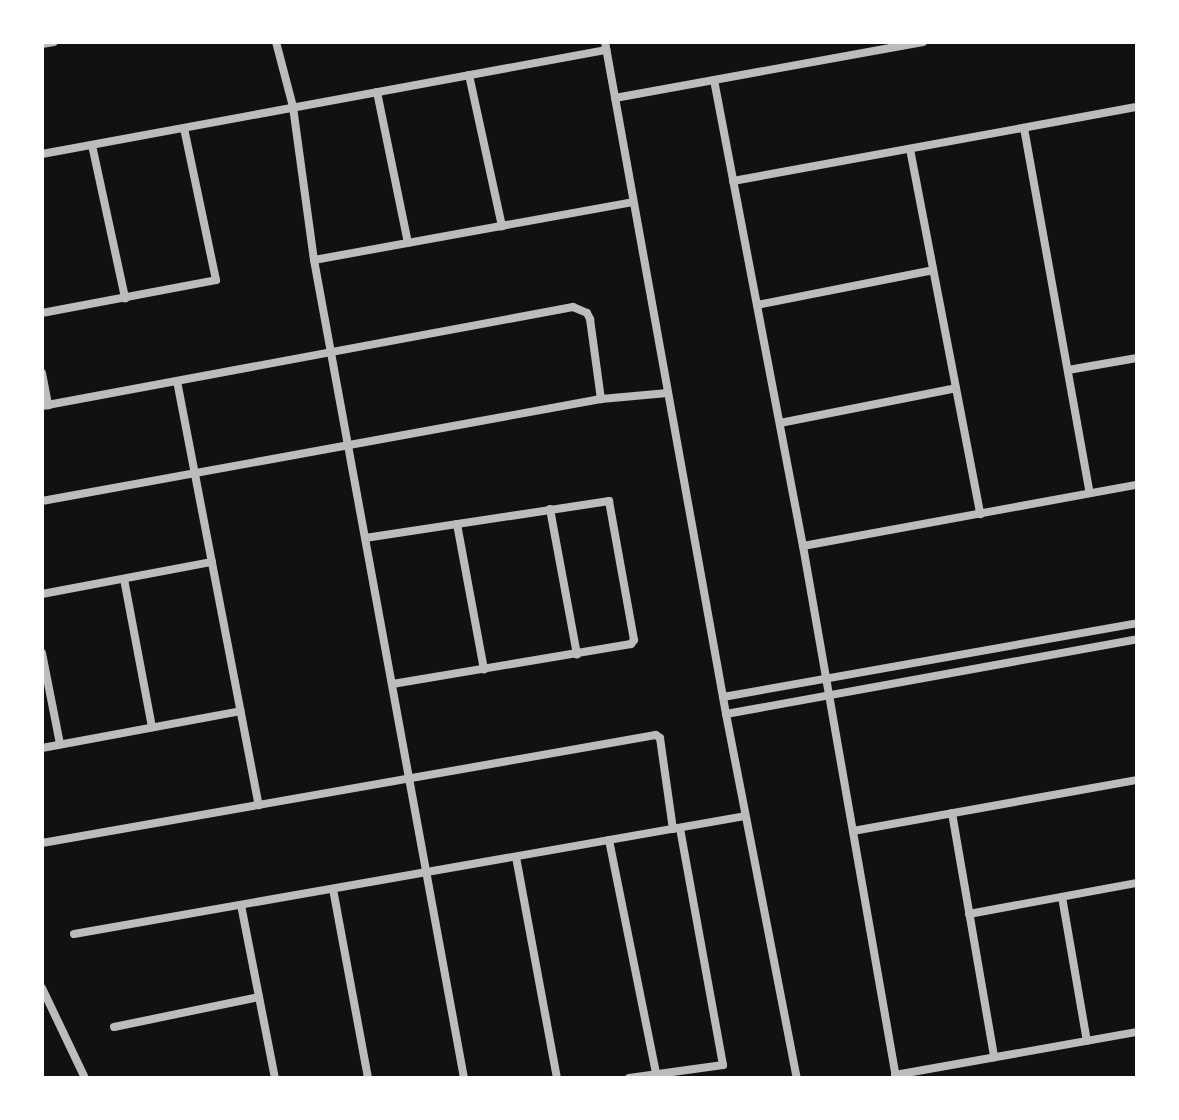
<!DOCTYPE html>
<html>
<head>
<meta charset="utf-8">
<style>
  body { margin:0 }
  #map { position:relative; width:1179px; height:1120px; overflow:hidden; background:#111; font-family:"Noto Serif",serif }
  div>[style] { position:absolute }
  .minor>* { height:8px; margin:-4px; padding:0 4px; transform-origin:4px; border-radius:4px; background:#bcbcbc }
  span { translate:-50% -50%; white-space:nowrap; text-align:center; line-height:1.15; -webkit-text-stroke:8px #fff; paint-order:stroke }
  .frame { position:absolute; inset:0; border:44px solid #fff; pointer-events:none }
</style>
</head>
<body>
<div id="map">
  <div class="minor">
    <div style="left:276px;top:42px;width:67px;rotate:75.3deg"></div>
    <div style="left:293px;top:107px;width:154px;rotate:82.2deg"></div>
    <div style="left:314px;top:260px;width:832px;rotate:79.61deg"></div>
    <div style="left:605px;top:42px;width:683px;rotate:79.79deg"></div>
    <div style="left:726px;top:714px;width:371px;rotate:79deg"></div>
    <div style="left:42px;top:44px;width:12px;rotate:-9deg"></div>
    <div style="left:469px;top:75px;width:155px;rotate:77.7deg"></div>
    <div style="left:714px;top:80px;width:474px;rotate:79.2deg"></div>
    <div style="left:803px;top:546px;width:540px;rotate:80.08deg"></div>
    <div style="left:377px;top:92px;width:154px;rotate:78.4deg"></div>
    <div style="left:615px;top:98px;width:313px;rotate:-10.3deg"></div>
    <div style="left:1024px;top:128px;width:371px;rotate:79.8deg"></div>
    <div style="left:92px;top:145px;width:157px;rotate:77.8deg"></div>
    <div style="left:910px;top:149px;width:372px;rotate:79.1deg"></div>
    <div style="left:42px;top:154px;width:574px;rotate:-10.45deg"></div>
    <div style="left:733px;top:181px;width:411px;rotate:-10.4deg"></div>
    <div style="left:314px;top:260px;width:324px;rotate:-10.3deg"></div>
    <div style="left:757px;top:305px;width:179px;rotate:-11.2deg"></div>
    <div style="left:42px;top:313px;width:177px;rotate:-10.7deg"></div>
    <div style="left:216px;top:280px;width:155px;rotate:-101.9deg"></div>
    <div style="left:1068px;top:370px;width:70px;rotate:-9.9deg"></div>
    <div style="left:42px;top:373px;width:33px;rotate:79deg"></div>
    <div style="left:177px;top:381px;width:432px;rotate:79.1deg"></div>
    <div style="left:42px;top:406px;width:540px;rotate:-10.56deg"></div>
    <div style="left:573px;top:307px;width:15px;rotate:23deg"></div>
    <div style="left:587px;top:313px;width:7px;rotate:63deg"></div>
    <div style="left:590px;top:319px;width:81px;rotate:82.2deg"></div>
    <div style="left:780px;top:423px;width:179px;rotate:-11.2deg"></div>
    <div style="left:42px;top:501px;width:568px;rotate:-10.34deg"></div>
    <div style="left:601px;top:399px;width:67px;rotate:-5.1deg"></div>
    <div style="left:550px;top:509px;width:148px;rotate:79.5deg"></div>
    <div style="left:457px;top:524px;width:148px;rotate:79.5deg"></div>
    <div style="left:365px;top:538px;width:247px;rotate:-8.6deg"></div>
    <div style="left:609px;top:501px;width:141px;rotate:79.8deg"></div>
    <div style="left:634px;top:640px;width:5px;rotate:127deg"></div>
    <div style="left:631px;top:644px;width:242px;rotate:170.5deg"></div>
    <div style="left:803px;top:546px;width:340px;rotate:-10.4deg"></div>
    <div style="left:124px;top:579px;width:151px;rotate:79.3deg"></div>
    <div style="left:42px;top:594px;width:173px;rotate:-10.7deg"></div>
    <div style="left:42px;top:653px;width:93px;rotate:78.8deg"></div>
    <div style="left:723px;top:697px;width:421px;rotate:-10.1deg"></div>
    <div style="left:726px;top:714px;width:418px;rotate:-10.3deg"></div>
    <div style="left:42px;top:748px;width:202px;rotate:-10.5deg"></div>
    <div style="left:952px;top:813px;width:248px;rotate:80.2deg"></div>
    <div style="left:853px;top:831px;width:289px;rotate:-10.2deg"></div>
    <div style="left:609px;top:840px;width:239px;rotate:78.6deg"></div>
    <div style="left:42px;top:843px;width:623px;rotate:-9.98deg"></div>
    <div style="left:656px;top:735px;width:5px;rotate:37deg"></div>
    <div style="left:660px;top:738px;width:92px;rotate:81.9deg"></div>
    <div style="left:516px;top:857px;width:225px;rotate:79.5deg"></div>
    <div style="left:333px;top:889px;width:192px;rotate:79.5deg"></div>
    <div style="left:1062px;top:897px;width:146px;rotate:80.2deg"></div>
    <div style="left:241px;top:905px;width:176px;rotate:78.9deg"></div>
    <div style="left:969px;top:914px;width:171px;rotate:-10.5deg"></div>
    <div style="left:74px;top:934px;width:681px;rotate:-9.97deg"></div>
    <div style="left:42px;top:988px;width:100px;rotate:64.5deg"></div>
    <div style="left:114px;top:1027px;width:148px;rotate:-11.7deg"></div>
    <div style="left:895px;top:1075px;width:246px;rotate:-10.1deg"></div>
    <div style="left:629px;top:1078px;width:95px;rotate:-7.9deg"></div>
    <div style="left:723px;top:1065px;width:241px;rotate:-100.3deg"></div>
  </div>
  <div class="frame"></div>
</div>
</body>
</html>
